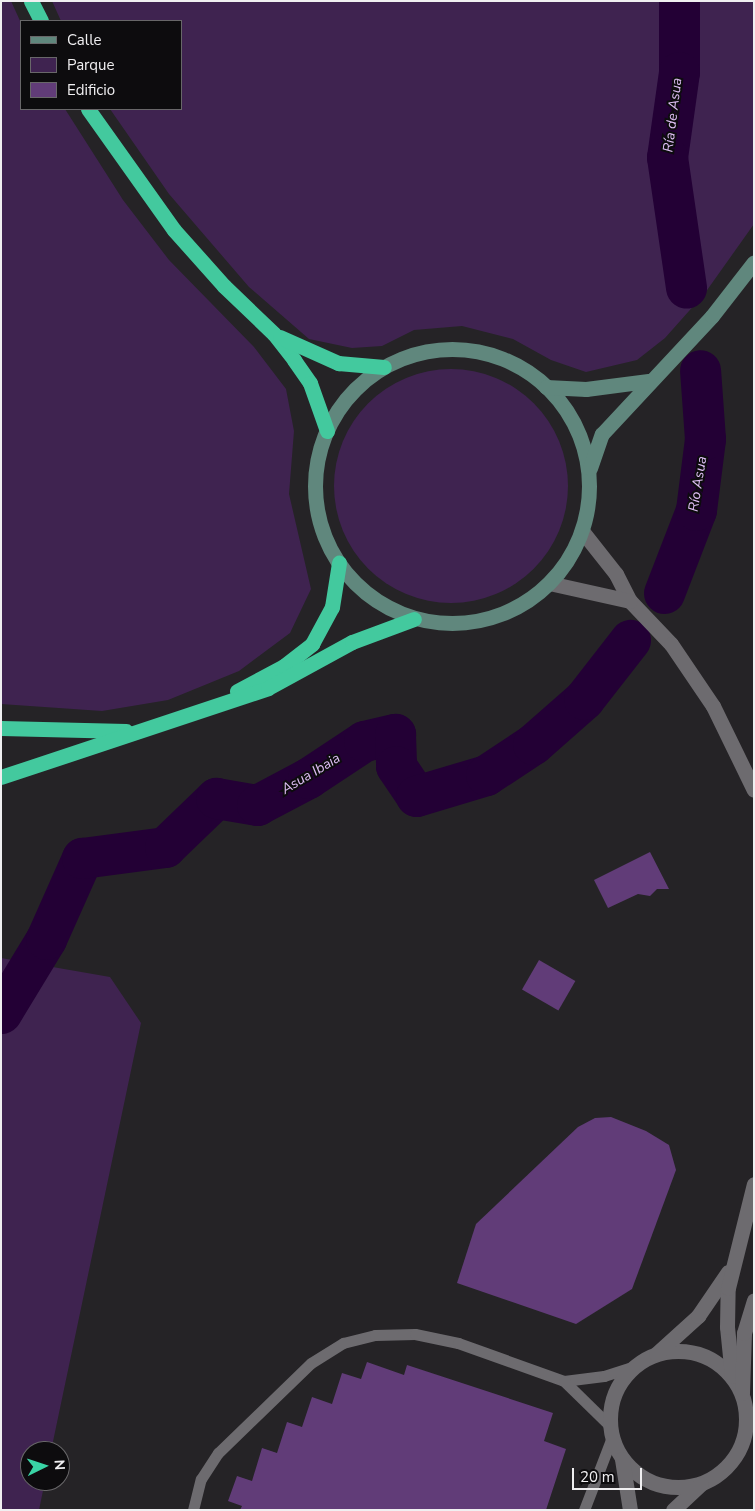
<!DOCTYPE html>
<html>
<head>
<meta charset="utf-8">
<style>
  body { margin:0 }
  #map { position:relative; width:755px; height:1511px; overflow:hidden; background:#252326; font-family:"Nunito Sans",sans-serif }
  div>[style] { position:absolute }
  .green>* { inset:0; background:#3f2350 }
  .round { border-radius:50% }
  .river>* { height:41px; margin:-20.5px; padding:0 20.5px; transform-origin:20.5px; border-radius:20.5px; background:#230035 }
  .building>* { inset:0; background:#613c78; transform-origin:0 0 }
  .lane>* { height:11px; margin:-5.5px; padding:0 5.5px; transform-origin:5.5px; border-radius:5.5px; background:#6d6b6f }
  .street>* { height:15px; margin:-7.5px; padding:0 7.5px; transform-origin:7.5px; border-radius:7.5px; background:#6d6b6f }
  .street>.ring { margin:-7.5px; padding:0; box-sizing:content-box; background:none; border:15px solid #6d6b6f; border-radius:50% }
  .secondary>* { height:15px; margin:-7.5px; padding:0 7.5px; transform-origin:7.5px; border-radius:7.5px; background:#60877d }
  .secondary>.ring { margin:-7.5px; padding:0; box-sizing:content-box; background:none; border:15px solid #60877d; border-radius:50% }
  .highway>* { height:15px; margin:-7.5px; padding:0 7.5px; transform-origin:7.5px; border-radius:7.5px; background:#43c99e }
  span { translate:-50% -50%; white-space:nowrap; text-align:center; line-height:1.15; -webkit-text-stroke:4px #0d0c0e; paint-order:stroke }
  .water-label { font-size:14px; color:#e1c1f7; font-style:italic }
  .frame { position:absolute; inset:0; border:2px solid #f0eff1; pointer-events:none }
  .legend { position:absolute; left:20px; top:20px; width:162px; height:90px; box-sizing:border-box; background:#0d0c0e; border:1px solid #686769; margin:0; padding:6px 9px; list-style:none; font-size:15px; color:#f0eff1 }
  .legend li { display:flex; align-items:center; gap:10px; height:25px }
  .legend b { width:25px; border:1px solid #686769 }
  .north { position:absolute; left:20px; top:1441px; width:50px; height:50px; box-sizing:border-box; background:#0d0c0e; border:1px solid #686769; border-radius:50%; rotate:86deg; font-size:14px; font-weight:700; line-height:20px; text-align:center; color:#f0eff1 }
  .north::after { content:''; display:block; margin:auto; width:18px; height:22px; background:#39d4a5; clip-path:polygon(50% 0,100% 100%,50% 72%,0 100%) }
  .scale { position:absolute; left:572px; top:1468px; width:70px; height:22px; box-sizing:border-box; border:2px solid #f0eff1; border-top:0; padding-left:6px; font-size:15px; line-height:18px; white-space:nowrap; color:#f0eff1; -webkit-text-stroke:4px #0d0c0e; paint-order:stroke }
</style>
</head>
<body>
<div id="map">
  <div class="green">
    <div style="clip-path:polygon(1px 1px,11px 1px,21px 23px,21px 109px,65px 109px,123px 200px,169px 260px,254px 347px,286px 389px,294px 431px,289px 494px,311px 589px,290px 633px,239px 671px,168px 700px,102px 711px,1px 704px)"></div>
    <div style="clip-path:polygon(52px 1px,754px 1px,754px 224px,705px 293px,665px 338px,637px 360px,586px 372px,551px 360px,513px 339px,462px 326px,414px 330px,382px 346px,352px 348px,309px 339px,249px 287px,169px 194px,110px 109px,181px 109px,181px 21px,61px 21px)"></div>
    <div class="round" style="left:334px;top:369px;width:234px;height:234px"></div>
    <div style="clip-path:polygon(1px 958px,110px 977px,141px 1023px,51px 1451px,30px 1451px,30px 1481px,45px 1481px,39px 1510px,1px 1510px)"></div>
  </div>
  <div class="river">
    <div style="left:679px;top:1px;width:71px;rotate:90deg"></div>
    <div style="left:679px;top:72px;width:86px;rotate:98deg"></div>
    <div style="left:667px;top:157px;width:132px;rotate:81.7deg"></div>
    <div style="left:664px;top:593px;width:89px;rotate:-68.9deg"></div>
    <div style="left:696px;top:510px;width:72px;rotate:-82.8deg"></div>
    <div style="left:705px;top:439px;width:69px;rotate:-94.1deg"></div>
    <div style="left:1px;top:1013px;width:87px;rotate:-58.7deg"></div>
    <div style="left:46px;top:939px;width:89px;rotate:-66deg"></div>
    <div style="left:82px;top:858px;width:84px;rotate:-7.5deg"></div>
    <div style="left:165px;top:847px;width:71px;rotate:-43.9deg"></div>
    <div style="left:216px;top:798px;width:42px;rotate:9.7deg"></div>
    <div style="left:257px;top:805px;width:58px;rotate:-27.9deg"></div>
    <div style="left:308px;top:778px;width:67px;rotate:-33.5deg"></div>
    <div style="left:364px;top:741px;width:32px;rotate:-13deg"></div>
    <div style="left:395px;top:734px;width:32px;rotate:88deg"></div>
    <div style="left:396px;top:766px;width:36px;rotate:56deg"></div>
    <div style="left:416px;top:796px;width:73px;rotate:-16.7deg"></div>
    <div style="left:486px;top:775px;width:56px;rotate:-33.4deg"></div>
    <div style="left:533px;top:744px;width:68px;rotate:-41.4deg"></div>
    <div style="left:584px;top:699px;width:75px;rotate:-52.1deg"></div>
  </div>
  <div class="building">
    <div style="clip-path:polygon(650px 852px,669px 889px,657px 889px,650px 896px,638px 894px,608px 908px,594px 880px)"></div>
    <div style="left:539px;top:960px;width:42px;height:34px;rotate:30deg"></div>
    <div style="clip-path:polygon(611px 1117px,646px 1131px,669px 1145px,676px 1170px,632px 1289px,576px 1324px,457px 1283px,476px 1224px,578px 1127px,595px 1118px)"></div>
    <div style="clip-path:polygon(367px 1362px,404px 1375px,407px 1365px,553px 1413px,544px 1441px,566px 1449px,546px 1510px,240px 1510px,242px 1506px,228px 1501px,237px 1476px,252px 1481px,262px 1448px,277px 1453px,287px 1422px,302px 1427px,312px 1397px,332px 1404px,342px 1373px,361px 1379px)"></div>
  </div>
  <div class="lane">
    <div style="left:564px;top:1381px;width:40px;rotate:-7.1deg"></div>
    <div style="left:604px;top:1376px;width:36px;rotate:-18deg"></div>
    <div style="left:193px;top:1510px;width:32px;rotate:-76deg"></div>
    <div style="left:201px;top:1479px;width:31px;rotate:-57deg"></div>
    <div style="left:218px;top:1453px;width:129px;rotate:-44.1deg"></div>
    <div style="left:311px;top:1363px;width:38px;rotate:-32deg"></div>
    <div style="left:343px;top:1343px;width:33px;rotate:-14deg"></div>
    <div style="left:375px;top:1335px;width:40px;rotate:-1.4deg"></div>
    <div style="left:415px;top:1334px;width:44px;rotate:11.8deg"></div>
    <div style="left:458px;top:1343px;width:113px;rotate:19.7deg"></div>
    <div style="left:564px;top:1381px;width:66px;rotate:44.4deg"></div>
    <div style="left:584px;top:1510px;width:78px;rotate:-69deg"></div>
  </div>
  <div class="street">
    <div style="left:582px;top:531px;width:55px;rotate:51.7deg"></div>
    <div style="left:616px;top:574px;width:30px;rotate:63deg"></div>
    <div style="left:630px;top:601px;width:59px;rotate:46.4deg"></div>
    <div style="left:671px;top:644px;width:75px;rotate:55.9deg"></div>
    <div style="left:713px;top:706px;width:93px;rotate:64deg"></div>
    <div style="left:549px;top:583px;width:83px;rotate:12.5deg"></div>
    <div class="ring" style="left:610px;top:1351px;width:121px;height:121px"></div>
    <div style="left:656px;top:1354px;width:57px;rotate:-42.1deg"></div>
    <div style="left:698px;top:1316px;width:53px;rotate:-55.7deg"></div>
    <div style="left:732px;top:1376px;width:49px;rotate:-95.8deg"></div>
    <div style="left:727px;top:1327px;width:39px;rotate:-89deg"></div>
    <div style="left:728px;top:1288px;width:107px;rotate:-76deg"></div>
    <div style="left:742px;top:1393px;width:60px;rotate:-88.1deg"></div>
    <div style="left:744px;top:1333px;width:34px;rotate:-73deg"></div>
    <div style="left:622px;top:1459px;width:52px;rotate:81.1deg"></div>
    <div style="left:673px;top:1510px;width:38px;rotate:-43deg"></div>
  </div>
  <div class="secondary">
    <div class="ring" style="left:315px;top:349px;width:259px;height:259px"></div>
    <div style="left:546px;top:387px;width:40px;rotate:2.9deg"></div>
    <div style="left:586px;top:389px;width:63px;rotate:-7.4deg"></div>
    <div style="left:590px;top:468px;width:36px;rotate:-71deg"></div>
    <div style="left:602px;top:434px;width:161px;rotate:-47deg"></div>
    <div style="left:712px;top:316px;width:68px;rotate:-52.1deg"></div>
  </div>
  <div class="highway">
    <div style="left:31px;top:1px;width:22px;rotate:63deg"></div>
    <div style="left:88px;top:109px;width:148px;rotate:54.6deg"></div>
    <div style="left:174px;top:230px;width:75px;rotate:48.2deg"></div>
    <div style="left:224px;top:286px;width:69px;rotate:43.8deg"></div>
    <div style="left:274px;top:334px;width:33px;rotate:52deg"></div>
    <div style="left:294px;top:360px;width:28px;rotate:55deg"></div>
    <div style="left:310px;top:383px;width:51px;rotate:70.5deg"></div>
    <div style="left:280px;top:337px;width:64px;rotate:24.1deg"></div>
    <div style="left:338px;top:363px;width:46px;rotate:5deg"></div>
    <div style="left:237px;top:691px;width:53px;rotate:-28deg"></div>
    <div style="left:284px;top:666px;width:36px;rotate:-38deg"></div>
    <div style="left:312px;top:644px;width:42px;rotate:-61.6deg"></div>
    <div style="left:332px;top:607px;width:45px;rotate:-81deg"></div>
    <div style="left:1px;top:728px;width:125px;rotate:1.4deg"></div>
    <div style="left:1px;top:777px;width:281px;rotate:-18.4deg"></div>
    <div style="left:268px;top:688px;width:96px;rotate:-28.7deg"></div>
    <div style="left:352px;top:642px;width:66px;rotate:-20.4deg"></div>
  </div>
  <div class="water-label">
    <span style="left:673px;top:115px;rotate:-83deg">Ría de Asua</span>
    <span style="left:698px;top:484px;rotate:-81deg">Río Asua</span>
    <span style="left:311px;top:774px;rotate:-31deg">Asua Ibaia</span>
  </div>
  <div class="frame"></div>
  <ul class="legend">
  <li><b style="height:6px;background:#60877d"></b>Calle</li>
  <li><b style="height:14px;background:#3f2350"></b>Parque</li>
  <li><b style="height:14px;background:#613c78"></b>Edificio</li>
  </ul>
  <div class="north">N</div>
  <div class="scale">20 m</div>
</div>
</body>
</html>
